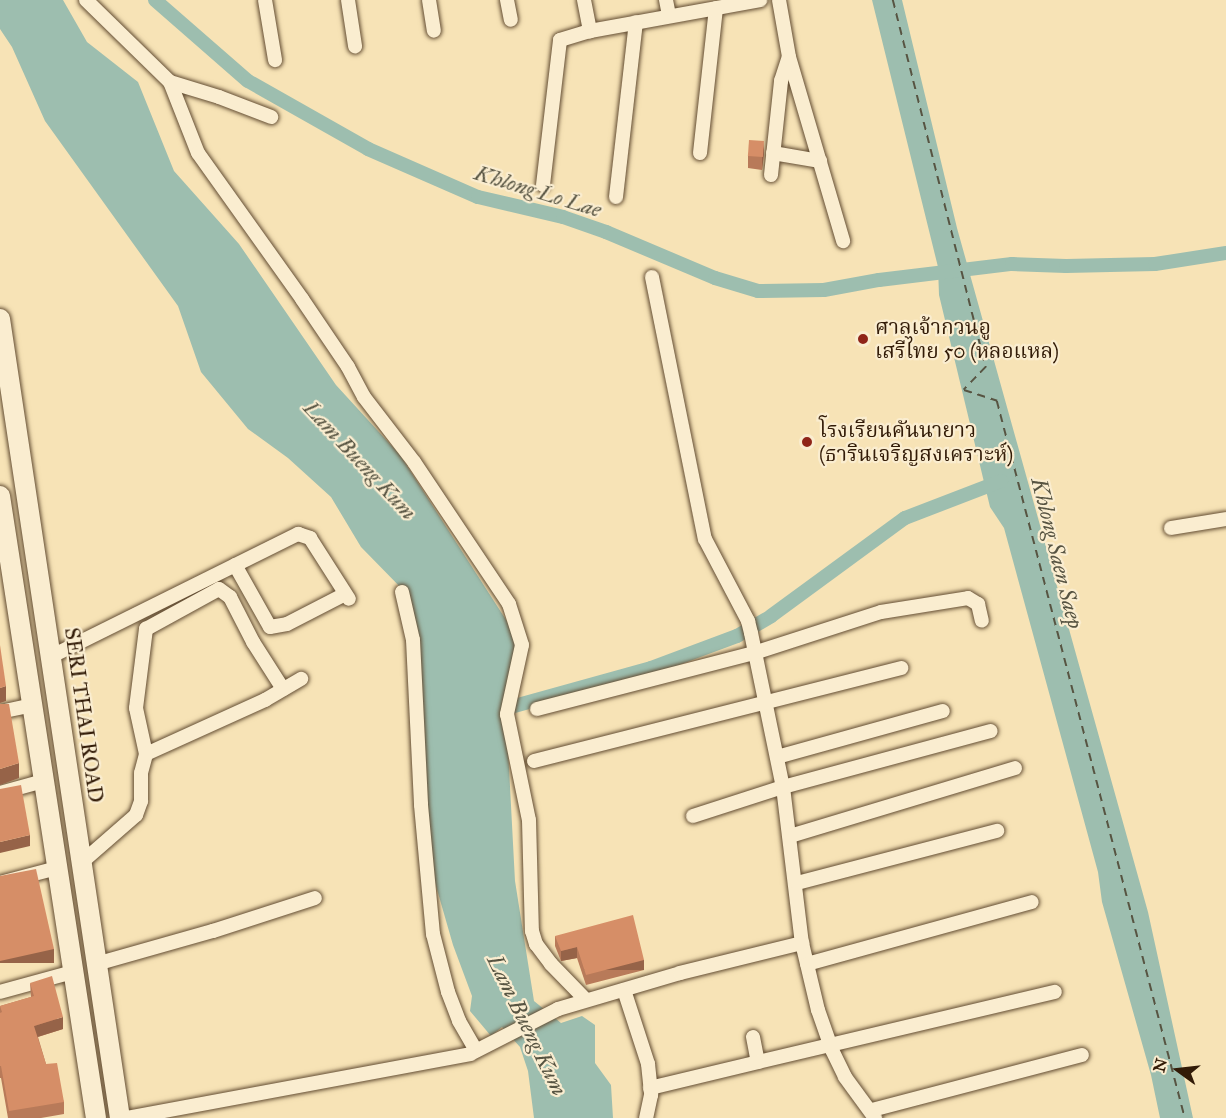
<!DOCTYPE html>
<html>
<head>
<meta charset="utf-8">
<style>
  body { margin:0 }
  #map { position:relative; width:1226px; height:1118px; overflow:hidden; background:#f7e3b6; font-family:"IM FELL Great Primer","Noto Serif Thai",serif }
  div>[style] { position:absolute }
  .water>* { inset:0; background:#9dbeaf }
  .canal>* { height:14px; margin:-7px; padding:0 7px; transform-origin:7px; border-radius:7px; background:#9dbeaf }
  .ferry>* { height:1.5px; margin-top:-0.75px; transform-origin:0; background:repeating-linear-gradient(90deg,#575442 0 8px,transparent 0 14px) }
  .roads { filter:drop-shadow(0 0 2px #634d33) drop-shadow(0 0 2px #634d33) }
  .minor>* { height:14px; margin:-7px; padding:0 7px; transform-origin:7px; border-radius:7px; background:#faedd0 }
  .secondary>* { height:20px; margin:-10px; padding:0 10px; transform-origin:10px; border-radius:10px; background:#faedd0 }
  .wall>* { inset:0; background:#b87a59 }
  .shaded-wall>* { inset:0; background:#966348; transform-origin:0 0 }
  .building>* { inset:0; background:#d68e67; transform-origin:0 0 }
  .dots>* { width:16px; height:16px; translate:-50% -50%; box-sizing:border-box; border:3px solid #faedd0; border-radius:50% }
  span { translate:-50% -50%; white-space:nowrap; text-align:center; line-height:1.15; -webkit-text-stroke:4.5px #faedd0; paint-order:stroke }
  .poi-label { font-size:21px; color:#321b07 }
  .left { translate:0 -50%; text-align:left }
  .street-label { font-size:21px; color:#321b07 }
  .water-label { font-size:22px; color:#575442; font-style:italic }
  .north { position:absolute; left:1148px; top:1040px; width:60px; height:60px; -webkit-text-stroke:4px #faedd0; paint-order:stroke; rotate:285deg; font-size:16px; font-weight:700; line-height:24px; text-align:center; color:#321b07 }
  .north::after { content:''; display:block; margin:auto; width:21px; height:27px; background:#321b07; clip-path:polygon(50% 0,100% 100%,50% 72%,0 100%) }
</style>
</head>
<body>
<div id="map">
  <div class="water">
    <div style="clip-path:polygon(0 0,63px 0,87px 42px,138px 82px,174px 171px,239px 244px,336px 385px,400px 455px,521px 643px,507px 730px,515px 881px,534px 1001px,561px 1023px,582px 1016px,595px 1025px,595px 1063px,611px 1085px,613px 1118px,534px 1118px,528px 1071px,520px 1047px,502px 1027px,491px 1036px,470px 1011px,472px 996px,453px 945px,434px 879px,406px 593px,361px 547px,331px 497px,288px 458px,248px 429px,201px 372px,178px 306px,45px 121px,12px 47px,0 29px)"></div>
    <div style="clip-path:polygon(872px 0,902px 0,957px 228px,1148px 912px,1193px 1118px,1160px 1118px,1151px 1075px,1102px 902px,1098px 872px,1004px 528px,990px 507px,939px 295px,938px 267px)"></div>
  </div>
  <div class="canal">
    <div style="left:155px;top:0;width:123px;rotate:41.1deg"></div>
    <div style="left:248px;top:81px;width:138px;rotate:29.5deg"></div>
    <div style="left:368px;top:149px;width:120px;rotate:23.6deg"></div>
    <div style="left:478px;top:197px;width:87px;rotate:13.2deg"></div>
    <div style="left:563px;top:217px;width:46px;rotate:19.2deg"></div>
    <div style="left:606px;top:232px;width:118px;rotate:22.9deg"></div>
    <div style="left:715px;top:278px;width:45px;rotate:16.8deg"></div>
    <div style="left:758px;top:291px;width:66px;rotate:-0.9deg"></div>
    <div style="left:824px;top:290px;width:56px;rotate:-10.3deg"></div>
    <div style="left:879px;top:280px;width:134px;rotate:-6.9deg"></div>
    <div style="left:1012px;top:264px;width:54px;rotate:2.1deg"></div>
    <div style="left:1066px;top:266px;width:89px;rotate:-1.3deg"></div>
    <div style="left:1155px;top:264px;width:72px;rotate:-8.8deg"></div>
    <div style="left:500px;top:710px;width:157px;rotate:-15.5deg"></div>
    <div style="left:651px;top:668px;width:92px;rotate:-20.4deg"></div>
    <div style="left:737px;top:636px;width:39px;rotate:-30deg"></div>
    <div style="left:771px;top:616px;width:166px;rotate:-36.2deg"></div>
    <div style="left:905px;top:518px;width:103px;rotate:-21.1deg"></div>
  </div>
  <div class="ferry">
    <div style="left:893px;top:0;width:379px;rotate:75.8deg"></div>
    <div style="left:986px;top:367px;width:32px;rotate:134deg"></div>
    <div style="left:964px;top:390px;width:35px;rotate:18deg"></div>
    <div style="left:997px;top:401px;width:741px;rotate:75.31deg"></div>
  </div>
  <div class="roads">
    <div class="minor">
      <div style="left:86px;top:0;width:117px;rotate:44.3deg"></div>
      <div style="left:170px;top:82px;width:76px;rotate:68.5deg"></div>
      <div style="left:198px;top:153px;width:179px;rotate:54.5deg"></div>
      <div style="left:302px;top:299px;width:82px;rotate:55.9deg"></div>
      <div style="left:348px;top:367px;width:34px;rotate:62deg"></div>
      <div style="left:364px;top:397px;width:82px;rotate:52.4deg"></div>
      <div style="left:414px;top:462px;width:171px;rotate:56.2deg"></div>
      <div style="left:509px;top:604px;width:43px;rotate:72.4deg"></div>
      <div style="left:522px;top:645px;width:71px;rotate:102.3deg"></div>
      <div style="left:507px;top:714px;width:108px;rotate:78.3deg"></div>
      <div style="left:529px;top:820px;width:111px;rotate:88.5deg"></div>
      <div style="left:532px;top:931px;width:14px;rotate:73deg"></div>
      <div style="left:536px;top:944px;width:25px;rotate:53deg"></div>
      <div style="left:551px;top:964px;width:50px;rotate:45.8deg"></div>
      <div style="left:265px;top:0;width:61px;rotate:80.5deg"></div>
      <div style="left:348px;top:0;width:47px;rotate:81.3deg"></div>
      <div style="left:429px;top:0;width:31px;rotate:81deg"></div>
      <div style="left:507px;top:0;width:20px;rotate:79deg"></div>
      <div style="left:584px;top:0;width:32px;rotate:79deg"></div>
      <div style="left:666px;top:0;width:16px;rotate:79deg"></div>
      <div style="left:779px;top:0;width:58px;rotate:80deg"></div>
      <div style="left:789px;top:57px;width:192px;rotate:73.6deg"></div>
      <div style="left:170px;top:82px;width:51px;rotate:17deg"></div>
      <div style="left:219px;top:97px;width:56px;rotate:21deg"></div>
      <div style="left:700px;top:153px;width:146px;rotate:-83.7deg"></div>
      <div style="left:773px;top:153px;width:48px;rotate:9.7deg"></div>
      <div style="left:771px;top:175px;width:95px;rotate:-83.9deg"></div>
      <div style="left:781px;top:81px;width:25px;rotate:-72deg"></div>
      <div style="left:543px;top:185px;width:146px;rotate:-83.3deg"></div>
      <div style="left:560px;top:40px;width:31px;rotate:-17deg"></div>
      <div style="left:590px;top:31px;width:173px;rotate:-10.3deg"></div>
      <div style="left:616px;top:197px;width:176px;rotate:-83.5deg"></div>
      <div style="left:652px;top:277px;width:267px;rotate:78.6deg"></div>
      <div style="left:705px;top:539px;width:93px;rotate:62.3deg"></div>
      <div style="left:748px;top:621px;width:12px;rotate:76deg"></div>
      <div style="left:751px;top:633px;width:157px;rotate:78.3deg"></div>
      <div style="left:783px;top:787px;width:157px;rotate:83.1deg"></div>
      <div style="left:802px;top:943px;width:69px;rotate:76.6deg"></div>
      <div style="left:818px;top:1010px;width:42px;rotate:70.7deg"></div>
      <div style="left:832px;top:1050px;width:30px;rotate:64deg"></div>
      <div style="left:845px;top:1077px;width:51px;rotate:53.8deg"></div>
      <div style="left:1171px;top:528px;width:56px;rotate:-9.3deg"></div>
      <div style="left:235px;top:565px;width:71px;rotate:60.6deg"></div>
      <div style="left:270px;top:627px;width:17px;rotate:-10deg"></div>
      <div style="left:287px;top:624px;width:65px;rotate:-27.3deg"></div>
      <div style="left:402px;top:592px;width:49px;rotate:77.1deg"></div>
      <div style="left:413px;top:640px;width:165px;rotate:87.2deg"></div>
      <div style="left:421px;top:805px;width:130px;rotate:84.7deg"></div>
      <div style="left:433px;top:934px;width:60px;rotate:75.5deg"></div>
      <div style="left:448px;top:992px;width:31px;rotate:69deg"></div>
      <div style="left:459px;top:1021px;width:34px;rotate:60deg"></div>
      <div style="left:52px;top:656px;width:275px;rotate:-26.4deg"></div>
      <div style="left:298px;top:534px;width:13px;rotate:18deg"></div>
      <div style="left:310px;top:538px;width:72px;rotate:57.4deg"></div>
      <div style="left:537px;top:709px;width:224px;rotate:-14.5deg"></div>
      <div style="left:754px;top:653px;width:133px;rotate:-17.9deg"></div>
      <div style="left:881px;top:612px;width:88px;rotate:-9.1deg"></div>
      <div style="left:968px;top:598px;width:12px;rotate:31deg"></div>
      <div style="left:978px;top:604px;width:17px;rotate:77deg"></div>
      <div style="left:0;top:712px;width:33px;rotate:-12deg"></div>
      <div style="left:146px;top:754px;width:47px;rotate:-102.3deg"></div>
      <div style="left:136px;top:708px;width:80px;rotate:-82.8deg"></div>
      <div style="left:146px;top:629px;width:83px;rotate:-28.7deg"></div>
      <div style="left:219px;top:589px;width:14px;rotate:36deg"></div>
      <div style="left:230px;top:597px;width:51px;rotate:62.9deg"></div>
      <div style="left:253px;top:642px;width:56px;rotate:57.4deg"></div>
      <div style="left:777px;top:757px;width:172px;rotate:-15.5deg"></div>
      <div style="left:534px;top:761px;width:379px;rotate:-14.2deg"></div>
      <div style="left:0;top:793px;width:45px;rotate:-15.6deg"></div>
      <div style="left:693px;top:816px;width:95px;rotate:-17.9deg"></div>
      <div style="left:783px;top:787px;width:215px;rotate:-15.1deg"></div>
      <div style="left:790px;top:836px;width:235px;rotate:-16.8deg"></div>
      <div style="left:81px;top:863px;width:73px;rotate:-41.1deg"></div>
      <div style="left:136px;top:815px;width:15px;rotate:-70deg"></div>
      <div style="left:141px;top:801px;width:28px;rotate:-90deg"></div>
      <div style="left:141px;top:773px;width:20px;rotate:-75deg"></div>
      <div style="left:146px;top:754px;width:131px;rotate:-24.4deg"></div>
      <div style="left:265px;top:700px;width:42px;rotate:-30.3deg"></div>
      <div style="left:0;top:883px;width:59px;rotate:-14.7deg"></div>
      <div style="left:797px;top:883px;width:207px;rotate:-14.6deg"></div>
      <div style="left:96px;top:964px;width:122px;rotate:-15.8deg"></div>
      <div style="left:213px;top:931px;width:107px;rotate:-17.9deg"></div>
      <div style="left:807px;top:964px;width:233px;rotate:-15.4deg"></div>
      <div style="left:624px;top:990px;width:78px;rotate:72deg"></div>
      <div style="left:648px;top:1064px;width:31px;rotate:84deg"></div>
      <div style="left:651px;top:1095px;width:24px;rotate:102deg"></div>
      <div style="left:0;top:992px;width:76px;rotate:-15.3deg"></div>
      <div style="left:753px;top:1037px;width:25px;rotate:79deg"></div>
      <div style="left:758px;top:1062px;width:305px;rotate:-13.3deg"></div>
      <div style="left:650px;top:1088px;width:111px;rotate:-13.5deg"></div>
      <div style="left:872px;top:1110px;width:217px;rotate:-14.7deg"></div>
      <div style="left:126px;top:1118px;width:350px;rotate:-10.5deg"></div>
      <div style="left:470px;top:1054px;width:99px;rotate:-27.1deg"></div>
      <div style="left:558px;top:1009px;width:127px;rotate:-16.4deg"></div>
      <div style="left:680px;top:973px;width:126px;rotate:-13.8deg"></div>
    </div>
    <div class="secondary">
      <div style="left:0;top:319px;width:808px;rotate:81.46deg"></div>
      <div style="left:0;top:496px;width:629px;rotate:81.23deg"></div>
    </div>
  </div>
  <div class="wall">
    <div style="clip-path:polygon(764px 154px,762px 170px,748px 168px,748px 156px)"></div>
    <div style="clip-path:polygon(555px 936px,644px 970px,586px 985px,577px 958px,561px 961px,555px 946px)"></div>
    <div style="clip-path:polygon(30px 983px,63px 1029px,38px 1037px,46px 1064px,64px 1102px,64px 1114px,41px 1118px,8px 1118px,1px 1078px,0 1078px,0 1006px,31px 997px)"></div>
  </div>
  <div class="shaded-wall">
    <div style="clip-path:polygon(764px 141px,764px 154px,762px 170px,762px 158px)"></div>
    <div style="clip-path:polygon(6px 686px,6px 701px,0 703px,0 688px)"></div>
    <div style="clip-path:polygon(19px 763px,19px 778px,0 785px,0 769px)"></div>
    <div style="clip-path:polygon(30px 835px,30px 846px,0 853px,0 842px)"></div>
    <div style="clip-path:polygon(577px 947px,577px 958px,561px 961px,561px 951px)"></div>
    <div style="left:54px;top:949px;width:14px;height:55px;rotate:90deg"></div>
    <div style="left:644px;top:960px;width:10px;height:60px;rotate:90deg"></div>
    <div style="clip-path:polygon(63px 1017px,63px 1029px,34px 1038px,34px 1026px)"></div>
  </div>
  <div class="building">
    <div style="left:749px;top:140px;width:15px;height:16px;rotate:4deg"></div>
    <div style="clip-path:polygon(0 645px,6px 686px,0 688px)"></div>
    <div style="clip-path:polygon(0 704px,9px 704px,19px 763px,0 769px)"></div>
    <div style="clip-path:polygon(21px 785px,30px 835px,0 842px,0 789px)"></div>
    <div style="clip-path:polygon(36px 869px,54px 949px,0 961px,0 876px)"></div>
    <div style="clip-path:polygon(633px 915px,644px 960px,586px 975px,577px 947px,561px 951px,555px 936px)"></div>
    <div style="clip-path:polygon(52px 976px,63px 1017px,34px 1026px,46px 1064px,57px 1063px,64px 1102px,9px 1111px,1px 1066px,0 1066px,0 1013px,2px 1012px,0 1006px,34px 996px,30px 983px)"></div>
  </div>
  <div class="dots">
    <div style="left:863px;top:339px;background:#8f2418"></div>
    <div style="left:807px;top:442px;background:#8f2418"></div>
  </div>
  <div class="poi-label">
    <span class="left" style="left:875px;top:339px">ศาลเจ้ากวนอู<br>เสรีไทย 50 (หลอแหล)</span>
    <span class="left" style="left:819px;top:442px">โรงเรียนคันนายาว<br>(ธารินเจริญสงเคราะห์)</span>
  </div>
  <div class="street-label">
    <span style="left:84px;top:715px;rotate:82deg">SERI THAI ROAD</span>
  </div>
  <div class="water-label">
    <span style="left:538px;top:191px;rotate:17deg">Khlong Lo Lae</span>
    <span style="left:360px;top:460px;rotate:47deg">Lam Bueng Kum</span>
    <span style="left:1057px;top:553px;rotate:76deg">Khlong Saen Saep</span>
    <span style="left:527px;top:1025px;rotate:64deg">Lam Bueng Kum</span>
  </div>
  <div class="north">N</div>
</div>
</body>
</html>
